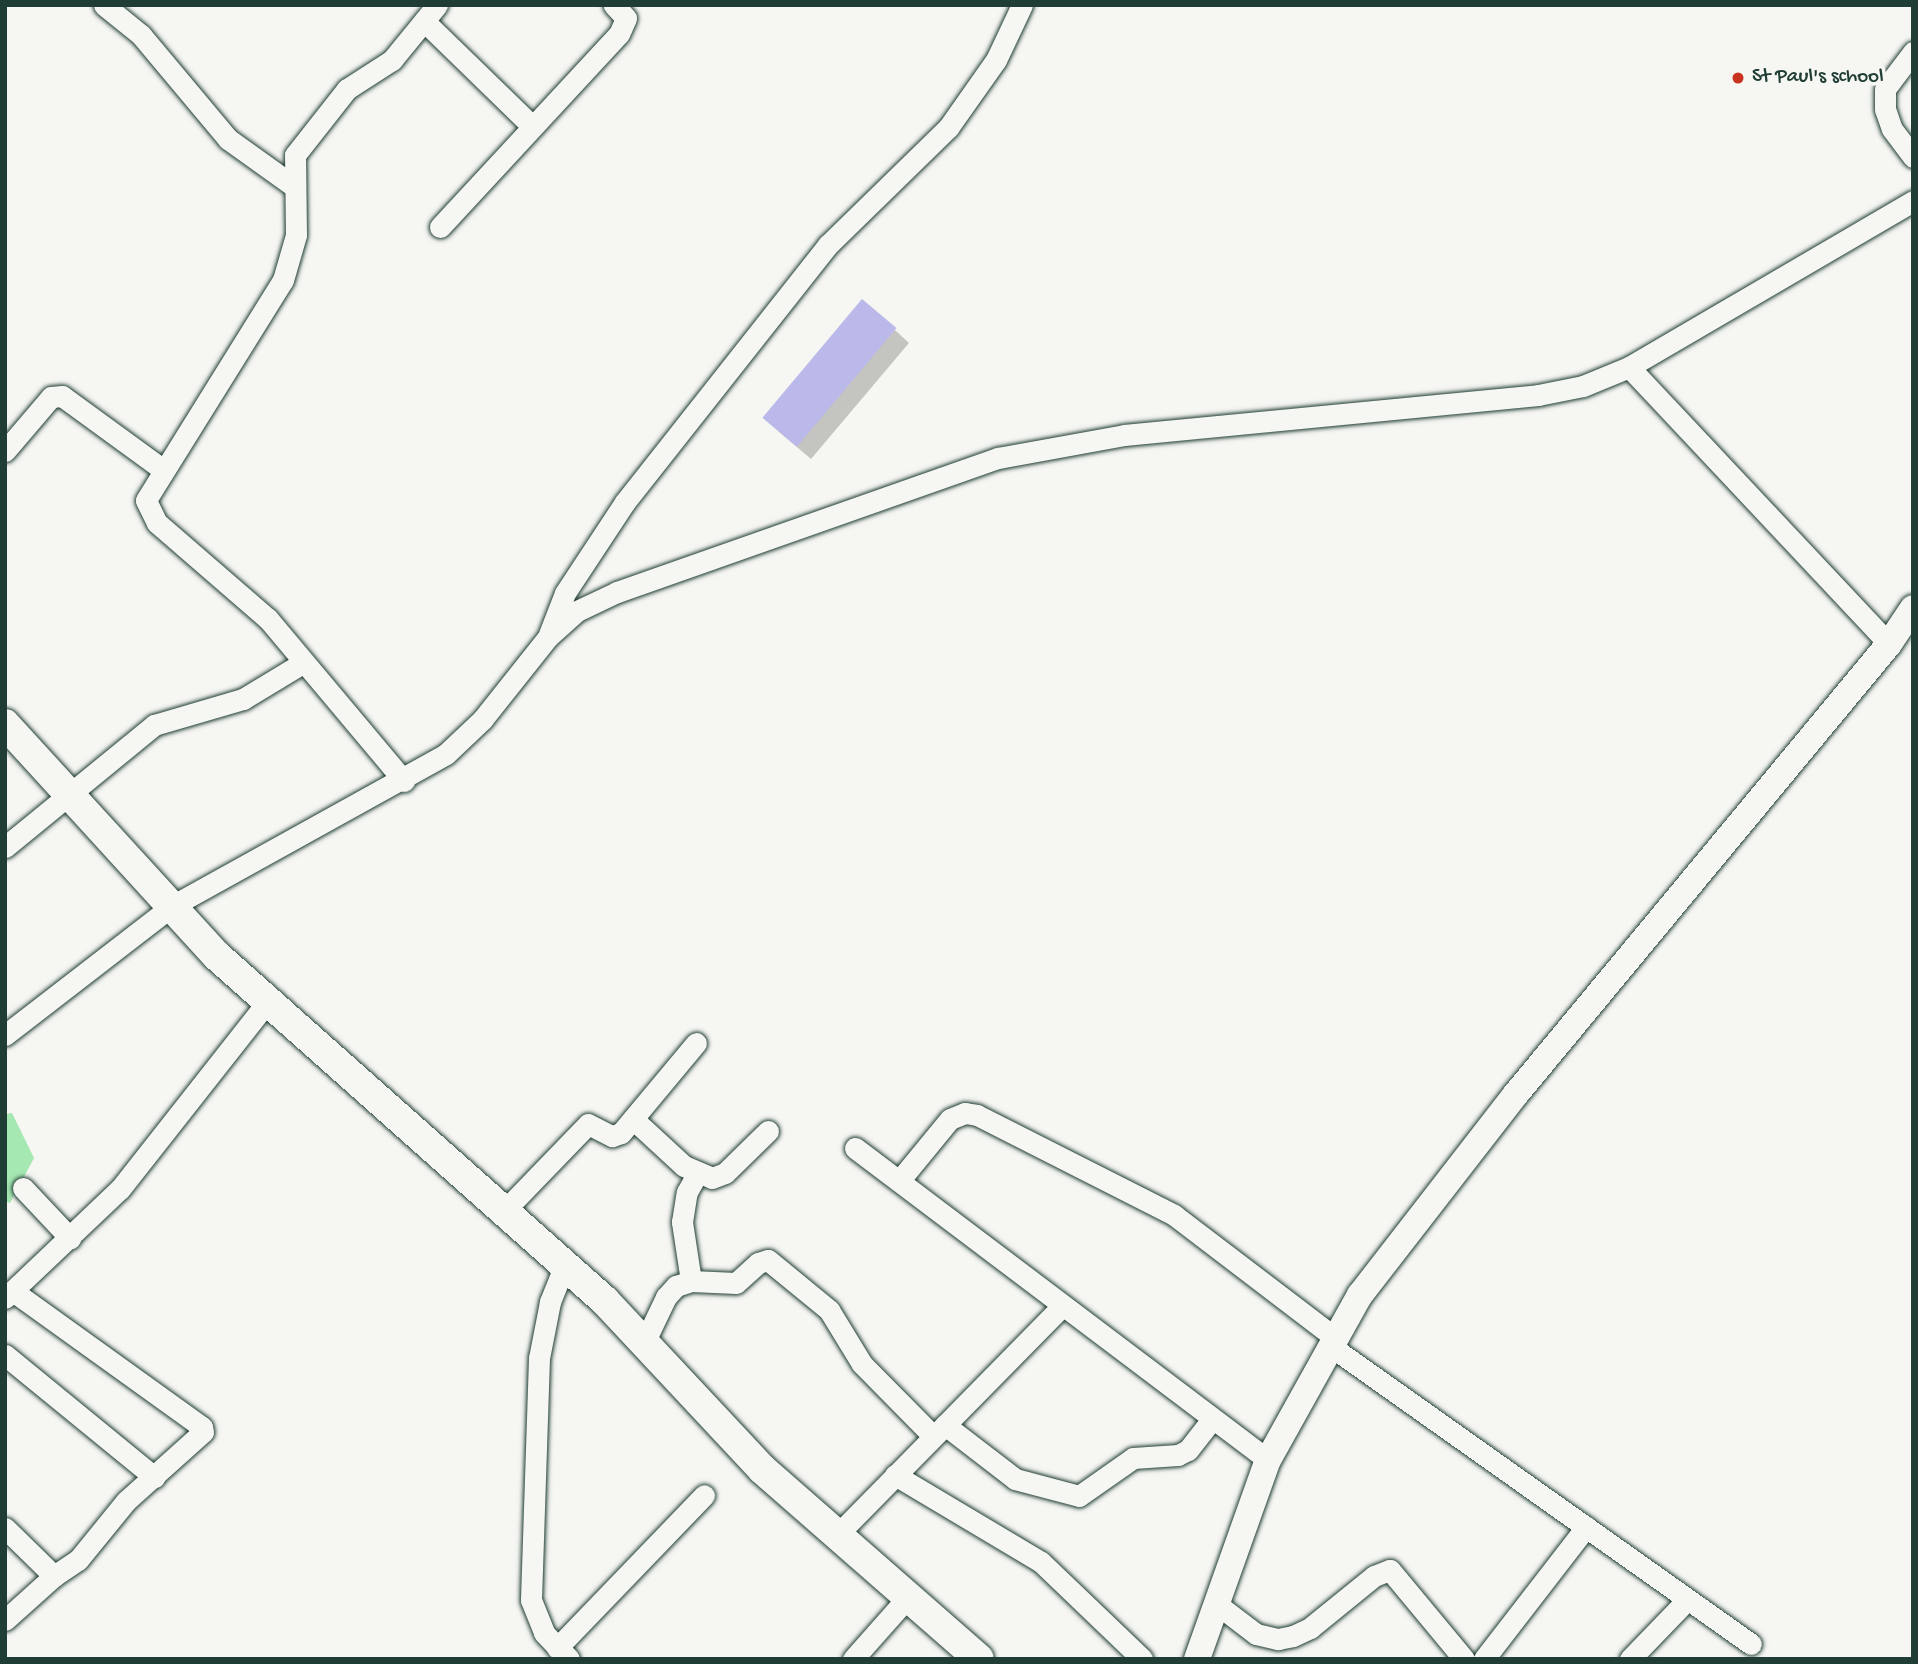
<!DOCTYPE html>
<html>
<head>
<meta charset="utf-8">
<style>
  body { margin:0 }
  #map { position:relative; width:1918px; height:1664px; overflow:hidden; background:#f6f6f2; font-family:"Gochi Hand",sans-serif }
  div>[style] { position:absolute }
  .green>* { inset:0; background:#a6e8b2 }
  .shadow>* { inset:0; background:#0003 }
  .building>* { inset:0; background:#bbb8ea; transform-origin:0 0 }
  .roads { filter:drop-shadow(0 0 2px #1f3d34) drop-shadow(0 0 2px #1f3d34) }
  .minor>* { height:21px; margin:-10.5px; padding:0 10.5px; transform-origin:10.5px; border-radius:10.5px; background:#f6f6f2 }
  .tertiary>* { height:26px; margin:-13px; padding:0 13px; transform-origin:13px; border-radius:13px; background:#f6f6f2 }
  .secondary>* { height:30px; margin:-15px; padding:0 15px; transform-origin:15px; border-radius:15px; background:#f6f6f2 }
  .dots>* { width:19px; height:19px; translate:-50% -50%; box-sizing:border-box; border:4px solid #f6f6f2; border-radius:50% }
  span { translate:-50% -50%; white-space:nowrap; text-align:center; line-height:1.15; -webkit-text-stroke:7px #f6f6f2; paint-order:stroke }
  .poi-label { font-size:21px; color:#1f3d34 }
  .left { translate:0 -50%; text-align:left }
  .frame { position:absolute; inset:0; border:7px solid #1f3d34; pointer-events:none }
</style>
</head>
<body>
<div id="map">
  <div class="green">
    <div style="clip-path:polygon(12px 1113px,34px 1158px,10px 1203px,5px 1201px,5px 1114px)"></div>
  </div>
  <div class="shadow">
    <div style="clip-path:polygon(895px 330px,909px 343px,811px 459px,778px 431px)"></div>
  </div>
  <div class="building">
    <div style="left:862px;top:299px;width:45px;height:155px;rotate:40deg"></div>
  </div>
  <div class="roads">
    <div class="minor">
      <div style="left:104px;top:5px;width:48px;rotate:39deg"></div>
      <div style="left:141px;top:35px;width:136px;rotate:50.1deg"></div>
      <div style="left:228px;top:139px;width:82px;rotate:35.6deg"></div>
      <div style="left:424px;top:21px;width:149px;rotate:44.2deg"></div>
      <div style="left:1913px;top:52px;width:46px;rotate:127.1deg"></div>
      <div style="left:1885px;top:89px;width:20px;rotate:90deg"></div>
      <div style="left:1885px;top:109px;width:21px;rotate:71deg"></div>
      <div style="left:1892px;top:129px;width:35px;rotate:53deg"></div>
      <div style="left:440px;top:227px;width:263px;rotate:-47.2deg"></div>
      <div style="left:619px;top:34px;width:17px;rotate:-66deg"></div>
      <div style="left:626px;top:18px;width:18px;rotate:-133deg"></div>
      <div style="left:1629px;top:367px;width:380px;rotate:46.8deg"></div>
      <div style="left:5px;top:451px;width:71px;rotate:-49.6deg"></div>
      <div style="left:51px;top:397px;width:11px;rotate:-5deg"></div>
      <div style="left:62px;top:396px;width:124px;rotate:36.1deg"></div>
      <div style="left:549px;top:634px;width:44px;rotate:-68.7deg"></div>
      <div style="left:565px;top:593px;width:109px;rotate:-56.6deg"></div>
      <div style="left:625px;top:502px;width:328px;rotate:-51.7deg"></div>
      <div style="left:828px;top:245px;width:168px;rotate:-44.3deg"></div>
      <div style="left:948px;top:128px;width:83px;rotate:-54.8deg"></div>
      <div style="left:996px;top:60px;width:61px;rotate:-64.7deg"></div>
      <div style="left:404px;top:781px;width:212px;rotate:-130deg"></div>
      <div style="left:268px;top:619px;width:147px;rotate:-139.1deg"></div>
      <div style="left:157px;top:523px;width:25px;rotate:-116deg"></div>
      <div style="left:146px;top:500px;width:259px;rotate:-58.1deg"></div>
      <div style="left:283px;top:280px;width:47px;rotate:-73.9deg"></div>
      <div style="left:296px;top:235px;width:80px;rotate:-90.7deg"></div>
      <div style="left:295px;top:155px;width:84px;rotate:-51.8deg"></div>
      <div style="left:347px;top:89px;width:54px;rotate:-32.8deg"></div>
      <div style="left:392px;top:60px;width:71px;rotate:-50.7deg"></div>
      <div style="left:5px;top:847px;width:193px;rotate:-39.3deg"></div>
      <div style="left:154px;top:725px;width:93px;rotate:-16.3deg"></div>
      <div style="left:243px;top:699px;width:71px;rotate:-31.2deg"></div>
      <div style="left:5px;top:1035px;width:211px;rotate:-37.7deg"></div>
      <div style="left:172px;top:906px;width:313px;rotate:-29deg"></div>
      <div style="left:446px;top:754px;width:50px;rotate:-43.4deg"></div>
      <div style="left:482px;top:720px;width:106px;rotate:-51.5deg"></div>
      <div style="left:548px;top:637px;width:39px;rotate:-42deg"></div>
      <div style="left:577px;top:611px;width:44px;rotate:-25.4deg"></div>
      <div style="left:617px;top:592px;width:404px;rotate:-19.4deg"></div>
      <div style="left:998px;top:458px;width:128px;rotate:-10.3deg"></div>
      <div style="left:1124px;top:435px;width:416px;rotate:-5.5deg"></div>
      <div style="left:1538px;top:395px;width:46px;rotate:-11.3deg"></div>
      <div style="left:1583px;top:386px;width:50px;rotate:-22.4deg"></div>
      <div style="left:1629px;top:367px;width:329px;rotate:-30.3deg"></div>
      <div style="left:633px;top:1119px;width:69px;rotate:42.7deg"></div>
      <div style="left:684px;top:1166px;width:30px;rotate:23deg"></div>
      <div style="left:712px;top:1178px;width:14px;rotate:-21deg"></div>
      <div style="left:725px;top:1173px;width:60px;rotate:-44.3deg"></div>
      <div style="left:855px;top:1148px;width:518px;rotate:37.07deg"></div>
      <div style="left:899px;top:1181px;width:80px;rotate:-50.6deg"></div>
      <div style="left:950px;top:1119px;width:16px;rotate:-22deg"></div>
      <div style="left:965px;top:1113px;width:12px;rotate:9deg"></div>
      <div style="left:977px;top:1115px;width:221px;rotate:26.9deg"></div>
      <div style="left:1174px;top:1215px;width:201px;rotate:37.3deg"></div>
      <div style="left:23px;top:1188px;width:69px;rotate:46.8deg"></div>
      <div style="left:503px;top:1212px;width:122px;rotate:-46deg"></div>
      <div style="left:588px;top:1124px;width:27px;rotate:27deg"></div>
      <div style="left:612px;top:1136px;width:9px;rotate:-18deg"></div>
      <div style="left:621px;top:1133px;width:117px;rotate:-50.2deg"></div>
      <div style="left:564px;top:1267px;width:38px;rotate:112deg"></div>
      <div style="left:550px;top:1302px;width:57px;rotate:101.1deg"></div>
      <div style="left:539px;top:1358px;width:242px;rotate:91.9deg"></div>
      <div style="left:531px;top:1600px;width:35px;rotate:68deg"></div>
      <div style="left:544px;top:1633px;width:36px;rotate:46deg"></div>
      <div style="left:691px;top:1281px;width:60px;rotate:-98.7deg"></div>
      <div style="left:682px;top:1222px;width:30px;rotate:-81deg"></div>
      <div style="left:687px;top:1192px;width:21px;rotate:-61deg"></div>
      <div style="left:5px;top:1298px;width:158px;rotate:-43.5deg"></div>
      <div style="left:120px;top:1189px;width:238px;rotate:-51.8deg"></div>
      <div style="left:644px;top:1343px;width:51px;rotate:-64.4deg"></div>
      <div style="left:666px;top:1297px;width:15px;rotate:-48deg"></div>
      <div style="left:676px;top:1286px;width:16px;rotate:-18deg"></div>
      <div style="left:691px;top:1281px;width:45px;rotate:2.5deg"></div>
      <div style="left:736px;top:1283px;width:30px;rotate:-42deg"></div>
      <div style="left:758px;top:1263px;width:10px;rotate:-17deg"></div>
      <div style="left:768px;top:1260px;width:79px;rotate:39.3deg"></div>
      <div style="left:829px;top:1310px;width:63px;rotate:58.6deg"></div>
      <div style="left:862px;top:1364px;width:101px;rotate:45.4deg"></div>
      <div style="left:1329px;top:1345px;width:517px;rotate:35.32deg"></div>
      <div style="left:5px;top:1355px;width:193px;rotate:39.3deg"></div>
      <div style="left:945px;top:1425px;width:88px;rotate:37.6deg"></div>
      <div style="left:1015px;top:1479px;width:66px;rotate:14.9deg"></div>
      <div style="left:1079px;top:1496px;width:66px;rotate:-35.1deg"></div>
      <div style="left:1133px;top:1458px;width:45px;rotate:-3.8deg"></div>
      <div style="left:1178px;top:1455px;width:11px;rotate:-27deg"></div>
      <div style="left:1188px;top:1450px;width:39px;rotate:-52deg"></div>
      <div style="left:895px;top:1475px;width:170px;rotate:30.8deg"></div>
      <div style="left:1041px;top:1562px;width:140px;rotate:43.8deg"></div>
      <div style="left:5px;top:1528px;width:69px;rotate:44.4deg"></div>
      <div style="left:837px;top:1535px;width:320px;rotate:-45.5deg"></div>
      <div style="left:1218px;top:1605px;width:48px;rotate:37.3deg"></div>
      <div style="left:1256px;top:1634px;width:23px;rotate:13deg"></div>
      <div style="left:1278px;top:1639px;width:15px;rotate:-11deg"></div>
      <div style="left:1293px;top:1636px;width:19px;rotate:-25deg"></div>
      <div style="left:1310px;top:1628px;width:82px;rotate:-39.1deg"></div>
      <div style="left:1374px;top:1576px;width:17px;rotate:-21deg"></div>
      <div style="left:1390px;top:1570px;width:116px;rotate:50.3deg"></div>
      <div style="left:5px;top:1620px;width:66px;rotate:-41.9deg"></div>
      <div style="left:54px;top:1576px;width:29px;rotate:-34deg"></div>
      <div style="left:78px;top:1560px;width:76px;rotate:-50.9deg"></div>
      <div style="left:126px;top:1501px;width:103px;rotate:-41.9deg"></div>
      <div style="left:203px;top:1432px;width:5px;rotate:-101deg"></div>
      <div style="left:202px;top:1427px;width:233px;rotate:-144.3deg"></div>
      <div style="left:557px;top:1648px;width:212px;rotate:-46.1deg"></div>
      <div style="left:853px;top:1659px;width:83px;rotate:-48.4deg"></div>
      <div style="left:1484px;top:1659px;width:167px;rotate:-52.3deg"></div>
      <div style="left:1630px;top:1659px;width:83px;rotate:-46deg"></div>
    </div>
    <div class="tertiary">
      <div style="left:1197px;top:1659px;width:211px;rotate:-70.4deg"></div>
      <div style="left:1268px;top:1460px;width:189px;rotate:-60.9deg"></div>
      <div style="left:1360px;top:1295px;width:254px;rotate:-52.2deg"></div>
      <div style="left:1516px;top:1094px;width:584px;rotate:-50.35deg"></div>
      <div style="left:1889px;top:644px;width:43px;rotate:-56.3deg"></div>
    </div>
    <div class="secondary">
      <div style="left:5px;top:724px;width:314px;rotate:47.6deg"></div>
      <div style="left:217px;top:956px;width:519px;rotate:41.64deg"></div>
      <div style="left:605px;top:1301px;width:230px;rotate:46.9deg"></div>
      <div style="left:762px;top:1469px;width:288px;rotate:41.2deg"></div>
    </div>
  </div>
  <div class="dots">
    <div style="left:1738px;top:78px;background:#c8321e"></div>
  </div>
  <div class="poi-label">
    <span class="left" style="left:1752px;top:78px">St Paul's school</span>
  </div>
  <div class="frame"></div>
</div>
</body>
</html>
